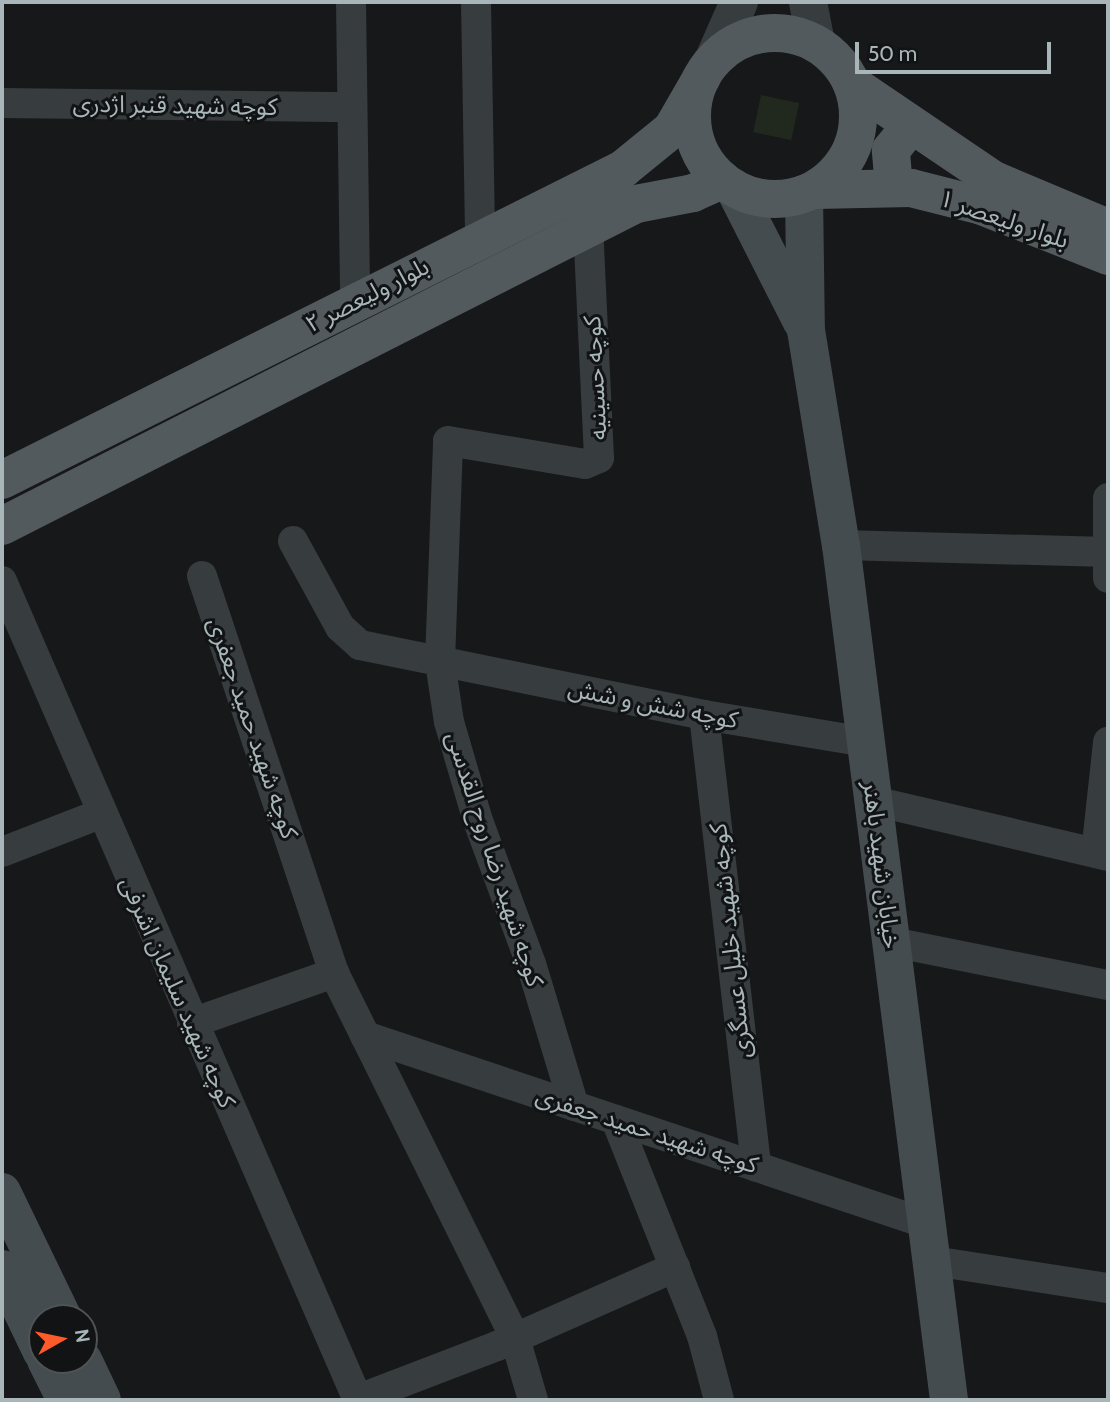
<!DOCTYPE html>
<html>
<head>
<meta charset="utf-8">
<style>
  body { margin:0 }
  #map { position:relative; width:1110px; height:1402px; overflow:hidden; background:#171819; font-family:Cabin,"Noto Sans Arabic",sans-serif }
  div>[style] { position:absolute }
  .green>* { inset:0; background:#21281e; transform-origin:0 0 }
  .minor>* { height:30px; margin:-15px; padding:0 15px; transform-origin:15px; border-radius:15px; background:#373c3f }
  .tertiary>* { height:38px; margin:-19px; padding:0 19px; transform-origin:19px; border-radius:19px; background:#373c3f }
  .secondary>* { height:38px; margin:-19px; padding:0 19px; transform-origin:19px; border-radius:19px; background:#454c4f }
  .primary>* { height:38px; margin:-19px; padding:0 19px; transform-origin:19px; border-radius:19px; background:#535a5e }
  .primary>.ring { margin:-19px; padding:0; box-sizing:content-box; background:none; border:38px solid #535a5e; border-radius:50% }
  span { translate:-50% -50%; white-space:nowrap; text-align:center; line-height:1.15; -webkit-text-stroke:6px #121314; paint-order:stroke }
  .street-label { font-size:24px; color:#a8b6ba }
  .frame { position:absolute; inset:0; border:4px solid #a8b6ba; pointer-events:none }
  .north { position:absolute; left:28px; top:1304px; width:70px; height:70px; box-sizing:border-box; background:#121314; border:2px solid #4e5456; border-radius:50%; rotate:81deg; font-size:19px; font-weight:700; line-height:28px; text-align:center; color:#a8b6ba }
  .north::after { content:''; display:block; margin:auto; width:24px; height:32px; background:#ff5a29; clip-path:polygon(50% 0,100% 100%,50% 72%,0 100%) }
  .scale { position:absolute; left:855px; top:42px; width:196px; height:32px; box-sizing:border-box; border:4px solid #a8b6ba; border-top:0; padding-left:9px; font-size:21px; line-height:24px; white-space:nowrap; color:#a8b6ba; -webkit-text-stroke:5px #121314; paint-order:stroke }
</style>
</head>
<body>
<div id="map">
  <div class="green">
    <div style="left:761px;top:95px;width:39px;height:38px;rotate:12deg"></div>
  </div>
  <div class="minor">
    <div style="left:351px;top:2px;width:299px;rotate:89.2deg"></div>
    <div style="left:476px;top:2px;width:236px;rotate:89deg"></div>
    <div style="left:2px;top:103px;width:347px;rotate:0.7deg"></div>
    <div style="left:1108px;top:498px;width:80px;rotate:90deg"></div>
    <div style="left:293px;top:541px;width:98px;rotate:61.3deg"></div>
    <div style="left:340px;top:627px;width:27px;rotate:42deg"></div>
    <div style="left:360px;top:645px;width:351px;rotate:11.5deg"></div>
    <div style="left:704px;top:715px;width:164px;rotate:9.5deg"></div>
    <div style="left:841px;top:545px;width:267px;rotate:1.5deg"></div>
    <div style="left:202px;top:576px;width:418px;rotate:71.6deg"></div>
    <div style="left:334px;top:973px;width:407px;rotate:63.6deg"></div>
    <div style="left:515px;top:1338px;width:65px;rotate:73.8deg"></div>
    <div style="left:2px;top:581px;width:893px;rotate:66.51deg"></div>
    <div style="left:704px;top:715px;width:455px;rotate:83.4deg"></div>
    <div style="left:874px;top:801px;width:240px;rotate:13.2deg"></div>
    <div style="left:2px;top:852px;width:105px;rotate:-21.2deg"></div>
    <div style="left:1096px;top:853px;width:112px;rotate:-83.8deg"></div>
    <div style="left:892px;top:942px;width:220px;rotate:11.3deg"></div>
    <div style="left:192px;top:1023px;width:151px;rotate:-19.4deg"></div>
    <div style="left:365px;top:1036px;width:594px;rotate:18.47deg"></div>
    <div style="left:574px;top:1106px;width:148px;rotate:-106.8deg"></div>
    <div style="left:531px;top:964px;width:153px;rotate:-110.3deg"></div>
    <div style="left:478px;top:821px;width:103px;rotate:-106.3deg"></div>
    <div style="left:449px;top:722px;width:61px;rotate:-98.5deg"></div>
    <div style="left:440px;top:662px;width:221px;rotate:-87.9deg"></div>
    <div style="left:448px;top:441px;width:139px;rotate:9.5deg"></div>
    <div style="left:585px;top:464px;width:15px;rotate:-23deg"></div>
    <div style="left:599px;top:458px;width:230px;rotate:-92.7deg"></div>
    <div style="left:616px;top:1120px;width:232px;rotate:68.3deg"></div>
    <div style="left:702px;top:1336px;width:66px;rotate:75.1deg"></div>
    <div style="left:933px;top:1261px;width:177px;rotate:8.8deg"></div>
    <div style="left:356px;top:1400px;width:151px;rotate:-21deg"></div>
    <div style="left:497px;top:1346px;width:195px;rotate:-23.9deg"></div>
  </div>
  <div class="tertiary">
    <div style="left:808px;top:2px;width:42px;rotate:79deg"></div>
    <div style="left:714px;top:59px;width:62px;rotate:-66.3deg"></div>
  </div>
  <div class="secondary">
    <div style="left:734px;top:188px;width:150px;rotate:63.1deg"></div>
    <div style="left:804px;top:194px;width:136px;rotate:89.2deg"></div>
    <div style="left:806px;top:330px;width:218px;rotate:80.8deg"></div>
    <div style="left:841px;top:545px;width:862px;rotate:82.8deg"></div>
    <div style="left:2px;top:1192px;width:140px;rotate:64.2deg"></div>
    <div style="left:2px;top:1269px;width:92px;rotate:64.3deg"></div>
    <div style="left:46px;top:1360px;width:45px;rotate:63.4deg"></div>
    <div style="left:83px;top:1360px;width:44px;rotate:64.6deg"></div>
  </div>
  <div class="primary">
    <div class="ring" style="left:692px;top:33px;width:128px;height:128px"></div>
    <div style="left:852px;top:84px;width:171px;rotate:34.1deg"></div>
    <div style="left:994px;top:180px;width:124px;rotate:22.8deg"></div>
    <div style="left:894px;top:187px;width:37px;rotate:-95deg"></div>
    <div style="left:891px;top:150px;width:32px;rotate:-51deg"></div>
    <div style="left:815px;top:190px;width:96px;rotate:-1.2deg"></div>
    <div style="left:911px;top:188px;width:73px;rotate:14.2deg"></div>
    <div style="left:982px;top:206px;width:136px;rotate:21.6deg"></div>
    <div style="left:2px;top:480px;width:695px;rotate:-26.6deg"></div>
    <div style="left:623px;top:169px;width:63px;rotate:-39.2deg"></div>
    <div style="left:672px;top:129px;width:60px;rotate:-60deg"></div>
    <div style="left:2px;top:526px;width:711px;rotate:-26.93deg"></div>
    <div style="left:636px;top:204px;width:58px;rotate:-10.9deg"></div>
    <div style="left:693px;top:193px;width:32px;rotate:-24deg"></div>
  </div>
  <div class="street-label">
    <span style="left:175px;top:105px;rotate:1deg">کوچه شهید قنبر اژدری</span>
    <span style="left:1004px;top:219px;rotate:19deg">بلوار ولیعصر ۱</span>
    <span style="left:367px;top:295px;rotate:-27deg">بلوار ولیعصر ۲</span>
    <span style="left:595px;top:378px;rotate:-93deg">کوچه حسینیه</span>
    <span style="left:653px;top:704px;rotate:11deg">کوچه شش و شش</span>
    <span style="left:253px;top:728px;rotate:71deg">کوچه شهید حمید جعفری</span>
    <span style="left:495px;top:859px;rotate:72deg">کوچه شهید رضا روح القدسی</span>
    <span style="left:882px;top:865px;rotate:83deg">خیابان شهید باهنر</span>
    <span style="left:730px;top:941px;rotate:-96deg">کوچه شهید خلیل عسگری</span>
    <span style="left:178px;top:992px;rotate:66deg">کوچه شهید سلیمان اشرفی</span>
    <span style="left:647px;top:1130px;rotate:18deg">کوچه شهید حمید جعفری</span>
  </div>
  <div class="frame"></div>
  <div class="north">N</div>
  <div class="scale">50 m</div>
</div>
</body>
</html>
